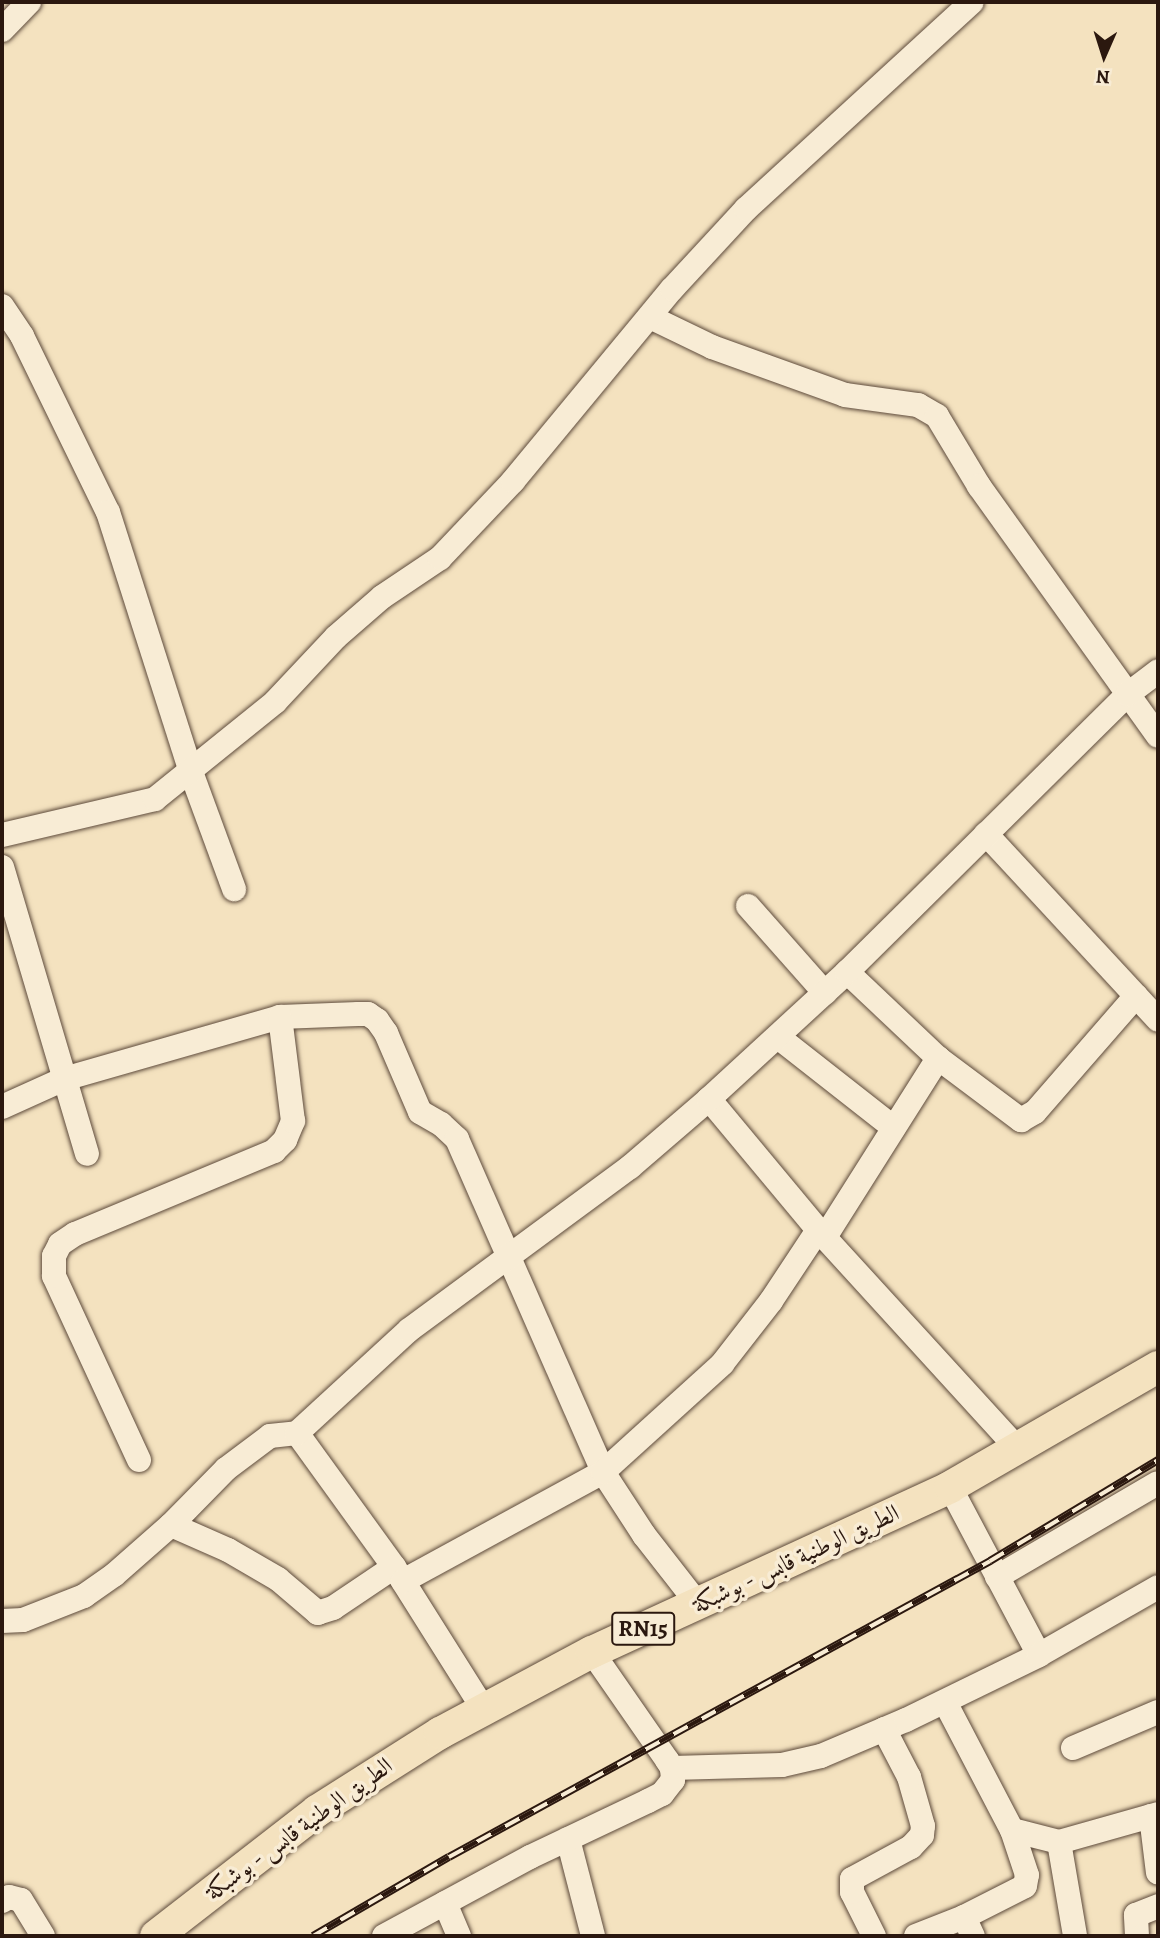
<!DOCTYPE html>
<html>
<head>
<meta charset="utf-8">
<style>
  body { margin:0 }
  #map { position:relative; width:1160px; height:1938px; overflow:hidden; background:#f4e2bf; font-family:Alegreya,Amiri,serif }
  div>[style] { position:absolute }
  .roads { filter:drop-shadow(0 0 2px #5d4a3b) drop-shadow(0 0 2px #5d4a3b) }
  .minor>* { height:24px; margin:-12px; padding:0 12px; transform-origin:12px; border-radius:12px; background:#f8ecd5 }
  .major>* { height:32px; margin:-16px; padding:0 16px; transform-origin:16px; border-radius:16px; background:#f4e2bf }
  .rail>* { height:8px; margin-top:-4px; transform-origin:0; background:repeating-linear-gradient(90deg,#f8ecd5 0 16px,#2b180f 0 32px); box-sizing:border-box; border-block:2px solid #2b180f }
  span { translate:-50% -50%; white-space:nowrap; text-align:center; line-height:1.15; -webkit-text-stroke:7px #f8ecd5; paint-order:stroke }
  .shield-label span { padding:2px 5px; background:#f8ecd5; border:2px solid; border-radius:5px; -webkit-text-stroke-width:0 }
  .shield-label { font-size:23px; color:#2b180f; font-weight:700 }
  .street-label { font-size:24px; color:#2b180f }
  .frame { position:absolute; inset:0; border:4px solid #2b180f; pointer-events:none }
  .north { position:absolute; left:1069px; top:21px; width:70px; height:70px; -webkit-text-stroke:5px #f8ecd5; paint-order:stroke; rotate:183deg; font-size:19px; font-weight:700; line-height:28px; text-align:center; color:#2b180f }
  .north::after { content:''; display:block; margin:auto; width:24px; height:32px; background:#2b180f; clip-path:polygon(50% 0,100% 100%,50% 72%,0 100%) }
</style>
</head>
<body>
<div id="map">
  <div class="roads">
    <div class="minor">
      <div style="left:2px;top:30px;width:39px;rotate:-46deg"></div>
      <div style="left:2px;top:306px;width:36px;rotate:56deg"></div>
      <div style="left:22px;top:336px;width:196px;rotate:64deg"></div>
      <div style="left:108px;top:512px;width:273px;rotate:72.3deg"></div>
      <div style="left:191px;top:772px;width:125px;rotate:69.8deg"></div>
      <div style="left:650px;top:317px;width:69px;rotate:25.8deg"></div>
      <div style="left:712px;top:347px;width:141px;rotate:19.8deg"></div>
      <div style="left:845px;top:395px;width:74px;rotate:7.8deg"></div>
      <div style="left:918px;top:405px;width:22px;rotate:30deg"></div>
      <div style="left:937px;top:416px;width:82px;rotate:59deg"></div>
      <div style="left:979px;top:486px;width:307px;rotate:54.4deg"></div>
      <div style="left:986px;top:834px;width:253px;rotate:47.2deg"></div>
      <div style="left:2px;top:835px;width:157px;rotate:-13.2deg"></div>
      <div style="left:155px;top:799px;width:154px;rotate:-38.9deg"></div>
      <div style="left:275px;top:702px;width:89px;rotate:-46.8deg"></div>
      <div style="left:336px;top:637px;width:61px;rotate:-41deg"></div>
      <div style="left:382px;top:597px;width:70px;rotate:-33.9deg"></div>
      <div style="left:440px;top:558px;width:106px;rotate:-46.5deg"></div>
      <div style="left:513px;top:481px;width:249px;rotate:-50.4deg"></div>
      <div style="left:672px;top:289px;width:109px;rotate:-47.2deg"></div>
      <div style="left:746px;top:209px;width:306px;rotate:-42.5deg"></div>
      <div style="left:2px;top:867px;width:299px;rotate:73.5deg"></div>
      <div style="left:748px;top:906px;width:116px;rotate:48.5deg"></div>
      <div style="left:847px;top:972px;width:125px;rotate:43.4deg"></div>
      <div style="left:938px;top:1058px;width:104px;rotate:36.8deg"></div>
      <div style="left:1021px;top:1120px;width:16px;rotate:-30deg"></div>
      <div style="left:1035px;top:1112px;width:154px;rotate:-49deg"></div>
      <div style="left:778px;top:1037px;width:147px;rotate:38.1deg"></div>
      <div style="left:709px;top:1099px;width:170px;rotate:50.2deg"></div>
      <div style="left:818px;top:1230px;width:295px;rotate:47.6deg"></div>
      <div style="left:2px;top:1107px;width:68px;rotate:-24.3deg"></div>
      <div style="left:64px;top:1079px;width:225px;rotate:-16deg"></div>
      <div style="left:280px;top:1017px;width:78px;rotate:-2.2deg"></div>
      <div style="left:358px;top:1014px;width:10px"></div>
      <div style="left:368px;top:1014px;width:11px;rotate:34deg"></div>
      <div style="left:377px;top:1020px;width:16px;rotate:55deg"></div>
      <div style="left:386px;top:1033px;width:86px;rotate:66.7deg"></div>
      <div style="left:420px;top:1112px;width:24px;rotate:30deg"></div>
      <div style="left:441px;top:1124px;width:22px;rotate:43deg"></div>
      <div style="left:457px;top:1139px;width:364px;rotate:66.3deg"></div>
      <div style="left:603px;top:1472px;width:75px;rotate:56.9deg"></div>
      <div style="left:644px;top:1535px;width:88px;rotate:52deg"></div>
      <div style="left:825px;top:1237px;width:212px;rotate:-57.7deg"></div>
      <div style="left:297px;top:1433px;width:165px;rotate:54.1deg"></div>
      <div style="left:394px;top:1567px;width:169px;rotate:57.8deg"></div>
      <div style="left:139px;top:1460px;width:203px;rotate:-114.8deg"></div>
      <div style="left:54px;top:1276px;width:20px;rotate:-90deg"></div>
      <div style="left:54px;top:1256px;width:13px;rotate:-63deg"></div>
      <div style="left:60px;top:1244px;width:18px;rotate:-34deg"></div>
      <div style="left:75px;top:1234px;width:216px;rotate:-22.6deg"></div>
      <div style="left:274px;top:1151px;width:16px;rotate:-45deg"></div>
      <div style="left:285px;top:1140px;width:21px;rotate:-67deg"></div>
      <div style="left:293px;top:1121px;width:105px;rotate:-97.1deg"></div>
      <div style="left:950px;top:1487px;width:190px;rotate:62.1deg"></div>
      <div style="left:394px;top:1567px;width:73px;rotate:146.1deg"></div>
      <div style="left:333px;top:1608px;width:16px;rotate:162deg"></div>
      <div style="left:318px;top:1613px;width:52px;rotate:-139.6deg"></div>
      <div style="left:278px;top:1579px;width:58px;rotate:-149.9deg"></div>
      <div style="left:228px;top:1550px;width:62px;rotate:-156.3deg"></div>
      <div style="left:171px;top:1525px;width:78px;rotate:-45.5deg"></div>
      <div style="left:226px;top:1469px;width:55px;rotate:-36.9deg"></div>
      <div style="left:270px;top:1436px;width:27px;rotate:-6deg"></div>
      <div style="left:297px;top:1433px;width:152px;rotate:-42.6deg"></div>
      <div style="left:409px;top:1330px;width:275px;rotate:-36.4deg"></div>
      <div style="left:630px;top:1167px;width:104px;rotate:-40.7deg"></div>
      <div style="left:709px;top:1099px;width:188px;rotate:-42.6deg"></div>
      <div style="left:847px;top:972px;width:395px;rotate:-44.7deg"></div>
      <div style="left:1128px;top:694px;width:38px;rotate:-37deg"></div>
      <div style="left:997px;top:1577px;width:186px;rotate:-30.3deg"></div>
      <div style="left:403px;top:1581px;width:228px;rotate:-28.6deg"></div>
      <div style="left:603px;top:1472px;width:161px;rotate:-42.2deg"></div>
      <div style="left:722px;top:1364px;width:80px;rotate:-52.1deg"></div>
      <div style="left:771px;top:1301px;width:85px;rotate:-56.5deg"></div>
      <div style="left:2px;top:1621px;width:21px;rotate:-3deg"></div>
      <div style="left:23px;top:1620px;width:66px;rotate:-21.5deg"></div>
      <div style="left:84px;top:1596px;width:37px;rotate:-35deg"></div>
      <div style="left:114px;top:1575px;width:76px;rotate:-41.3deg"></div>
      <div style="left:945px;top:1702px;width:144px;rotate:62.4deg"></div>
      <div style="left:1012px;top:1830px;width:49px;rotate:14.3deg"></div>
      <div style="left:1059px;top:1842px;width:103px;rotate:-15.8deg"></div>
      <div style="left:1073px;top:1748px;width:92px;rotate:-23deg"></div>
      <div style="left:672px;top:1768px;width:110px;rotate:-1.6deg"></div>
      <div style="left:782px;top:1765px;width:40px;rotate:-13deg"></div>
      <div style="left:821px;top:1756px;width:92px;rotate:-23deg"></div>
      <div style="left:906px;top:1720px;width:148px;rotate:-26deg"></div>
      <div style="left:1039px;top:1655px;width:137px;rotate:-29.7deg"></div>
      <div style="left:1151px;top:1816px;width:57px;rotate:83deg"></div>
      <div style="left:568px;top:1839px;width:100px;rotate:75.5deg"></div>
      <div style="left:1059px;top:1842px;width:95px;rotate:80.3deg"></div>
      <div style="left:2px;top:1901px;width:8px;rotate:-30deg"></div>
      <div style="left:9px;top:1897px;width:12px;rotate:14deg"></div>
      <div style="left:21px;top:1900px;width:42px;rotate:58.6deg"></div>
      <div style="left:445px;top:1903px;width:36px;rotate:67deg"></div>
      <div style="left:964px;top:1917px;width:21px;rotate:65deg"></div>
      <div style="left:384px;top:1936px;width:166px;rotate:-28.4deg"></div>
      <div style="left:530px;top:1857px;width:131px;rotate:-25.4deg"></div>
      <div style="left:648px;top:1801px;width:16px;rotate:-27deg"></div>
      <div style="left:662px;top:1794px;width:18px;rotate:-52deg"></div>
      <div style="left:673px;top:1780px;width:12px;rotate:-95deg"></div>
      <div style="left:672px;top:1768px;width:9px;rotate:-122deg"></div>
      <div style="left:667px;top:1760px;width:131px;rotate:-124.8deg"></div>
      <div style="left:874px;top:1936px;width:49px;rotate:-116.6deg"></div>
      <div style="left:852px;top:1892px;width:13px;rotate:-90deg"></div>
      <div style="left:852px;top:1879px;width:67px;rotate:-28.5deg"></div>
      <div style="left:911px;top:1847px;width:16px;rotate:-47deg"></div>
      <div style="left:922px;top:1835px;width:9px;rotate:-84deg"></div>
      <div style="left:923px;top:1826px;width:51px;rotate:-105.9deg"></div>
      <div style="left:909px;top:1777px;width:54px;rotate:-117.5deg"></div>
      <div style="left:916px;top:1936px;width:52px;rotate:-21.6deg"></div>
      <div style="left:964px;top:1917px;width:68px;rotate:-26.9deg"></div>
      <div style="left:1025px;top:1886px;width:11px;rotate:-80deg"></div>
      <div style="left:1027px;top:1875px;width:47px;rotate:-108.4deg"></div>
      <div style="left:1137px;top:1936px;width:21px;rotate:-93deg"></div>
      <div style="left:1136px;top:1915px;width:24px;rotate:-22deg"></div>
    </div>
    <div class="major">
      <div style="left:156px;top:1936px;width:204px;rotate:-37.8deg"></div>
      <div style="left:317px;top:1811px;width:146px;rotate:-32.4deg"></div>
      <div style="left:440px;top:1733px;width:172px;rotate:-28.1deg"></div>
      <div style="left:592px;top:1652px;width:394px;rotate:-24.7deg"></div>
      <div style="left:950px;top:1487px;width:240px;rotate:-30deg"></div>
    </div>
  </div>
  <div class="rail">
    <div style="left:313px;top:1936px;width:157px;rotate:-30.2deg"></div>
    <div style="left:449px;top:1857px;width:617px;rotate:-28.68deg"></div>
    <div style="left:990px;top:1561px;width:196px;rotate:-31deg"></div>
  </div>
  <div class="shield-label">
    <span style="left:643px;top:1629px">RN15</span>
  </div>
  <div class="street-label">
    <span style="left:796px;top:1559px;rotate:-25deg">الطريق الوطنية قابس - بوشبكة</span>
    <span style="left:299px;top:1829px;rotate:-36deg">الطريق الوطنية قابس - بوشبكة</span>
  </div>
  <div class="frame"></div>
  <div class="north">N</div>
</div>
</body>
</html>
